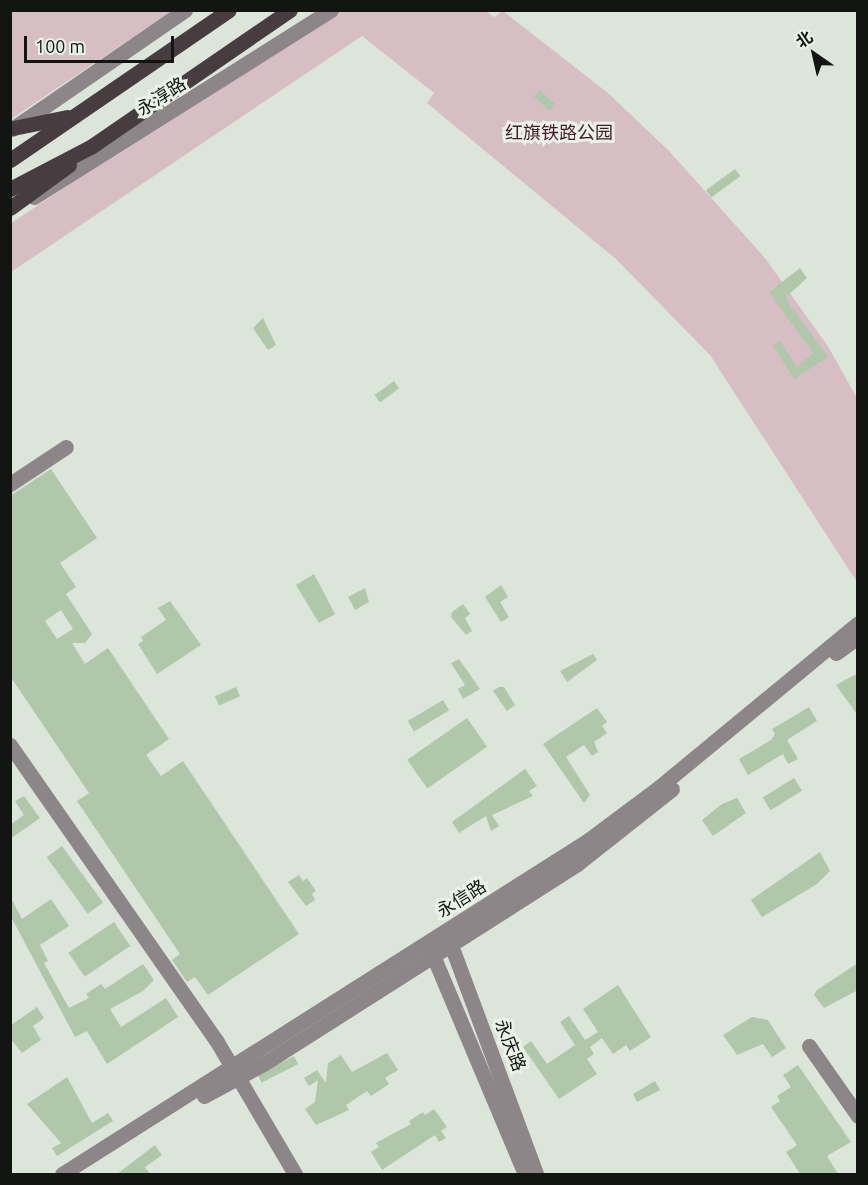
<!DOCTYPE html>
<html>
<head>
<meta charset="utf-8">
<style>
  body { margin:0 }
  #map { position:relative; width:868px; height:1185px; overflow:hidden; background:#dce5da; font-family:Ubuntu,"Noto Sans SC",sans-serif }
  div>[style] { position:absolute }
  .green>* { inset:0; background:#d7bec5 }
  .building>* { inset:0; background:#b0c7aa; transform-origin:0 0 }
  .minor>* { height:15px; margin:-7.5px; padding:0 7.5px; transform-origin:7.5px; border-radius:7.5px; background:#8c8688 }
  .major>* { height:15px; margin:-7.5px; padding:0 7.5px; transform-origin:7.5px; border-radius:7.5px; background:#473d40 }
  span { translate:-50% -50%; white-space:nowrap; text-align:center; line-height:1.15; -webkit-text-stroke:6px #e9f2e7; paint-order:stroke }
  .street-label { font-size:18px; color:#121511 }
  .park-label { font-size:18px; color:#49182a }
  .frame { position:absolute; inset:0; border:12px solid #121511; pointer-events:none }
  .north { position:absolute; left:784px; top:24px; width:60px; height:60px; -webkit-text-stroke:4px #e9f2e7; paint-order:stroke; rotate:326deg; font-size:16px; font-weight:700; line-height:24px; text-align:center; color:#121511 }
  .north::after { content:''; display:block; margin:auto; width:21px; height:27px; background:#121511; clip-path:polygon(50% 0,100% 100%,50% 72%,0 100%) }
  .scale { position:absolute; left:24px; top:36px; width:150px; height:27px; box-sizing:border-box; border:3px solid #121511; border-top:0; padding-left:8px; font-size:18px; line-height:21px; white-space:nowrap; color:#121511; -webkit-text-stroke:4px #e9f2e7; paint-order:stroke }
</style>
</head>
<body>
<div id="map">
  <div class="green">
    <div style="clip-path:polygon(485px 10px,494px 17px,503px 11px,608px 93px,669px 151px,765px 258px,829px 348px,857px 398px,857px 582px,710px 355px,616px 259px,427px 103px,434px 93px,362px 36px,11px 272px,10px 224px,327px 11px)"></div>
    <div style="clip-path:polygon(11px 11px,172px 11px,11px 119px)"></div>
  </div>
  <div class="building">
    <div style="left:540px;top:90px;width:21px;height:9px;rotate:43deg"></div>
    <div style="left:735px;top:169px;width:9px;height:36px;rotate:54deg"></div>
    <div style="clip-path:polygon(800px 268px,807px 278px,785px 298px,828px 357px,794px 379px,773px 346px,780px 341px,797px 367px,813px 353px,769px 292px)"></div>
    <div style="clip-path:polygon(263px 318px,276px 345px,268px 350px,253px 328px)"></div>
    <div style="left:394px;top:381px;width:9px;height:24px;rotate:54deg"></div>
    <div style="clip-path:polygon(evenodd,51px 469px,97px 538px,60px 563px,76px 587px,66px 594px,92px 634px,85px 643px,72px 643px,85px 664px,108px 648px,169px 739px,146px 755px,161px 776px,183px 761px,299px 934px,208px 995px,195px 977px,187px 982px,172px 960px,180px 954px,77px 801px,89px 793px,10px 676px,10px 496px,51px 469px,61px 610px,73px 629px,57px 639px,45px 621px,61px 610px)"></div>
    <div style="clip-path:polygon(314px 574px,335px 614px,319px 623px,296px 585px)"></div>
    <div style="clip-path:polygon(501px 585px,508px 597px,500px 602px,509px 617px,501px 622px,485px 597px)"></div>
    <div style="clip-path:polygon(365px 588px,369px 602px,355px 610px,348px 597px)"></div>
    <div style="clip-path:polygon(170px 601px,201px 645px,157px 674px,138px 644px,143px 641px,141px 637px,166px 620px,158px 608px)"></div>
    <div style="clip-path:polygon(463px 604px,470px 614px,465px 618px,472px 631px,466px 635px,451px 617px,452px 612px)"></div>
    <div style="clip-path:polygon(593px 654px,597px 660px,567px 682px,560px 671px)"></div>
    <div style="clip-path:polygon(459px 659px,480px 689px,463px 699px,458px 689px,465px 685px,451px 663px)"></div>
    <div style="clip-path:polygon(858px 673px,858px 716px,836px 685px)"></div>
    <div style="left:236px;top:687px;width:10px;height:23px;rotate:66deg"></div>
    <div style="clip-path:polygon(499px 687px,504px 687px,515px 705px,507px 711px,493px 691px)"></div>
    <div style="left:443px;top:700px;width:12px;height:41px;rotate:59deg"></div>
    <div style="clip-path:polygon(809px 707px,817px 721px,787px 740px,798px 759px,788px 764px,783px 754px,748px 775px,739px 759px,771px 740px,775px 734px,772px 729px)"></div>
    <div style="clip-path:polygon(597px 708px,607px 722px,602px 726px,607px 733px,594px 742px,598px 752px,592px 756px,584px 745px,566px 757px,590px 795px,584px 803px,543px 744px)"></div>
    <div style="left:467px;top:718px;width:35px;height:73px;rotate:55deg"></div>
    <div style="clip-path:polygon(525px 769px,537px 786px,529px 791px,533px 796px,492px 815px,499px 826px,491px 831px,486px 816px,459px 833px,452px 822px)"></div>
    <div style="left:794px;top:778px;width:15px;height:37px;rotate:58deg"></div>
    <div style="clip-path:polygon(24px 796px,40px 818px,10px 839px,10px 825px,24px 815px,15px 801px)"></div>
    <div style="clip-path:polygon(737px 798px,746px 813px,713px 836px,702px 820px,722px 804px)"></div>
    <div style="left:62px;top:846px;width:70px;height:19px;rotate:54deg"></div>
    <div style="clip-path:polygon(820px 852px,830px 871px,817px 884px,762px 917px,751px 900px)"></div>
    <div style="clip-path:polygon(299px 875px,303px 881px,307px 878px,316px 891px,312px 894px,315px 900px,306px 906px,288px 882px)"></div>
    <div style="clip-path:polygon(10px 896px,22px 919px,51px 899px,69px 926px,40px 945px,48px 961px,44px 963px,69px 1008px,89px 998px,86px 994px,101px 984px,105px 989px,143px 964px,154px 980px,143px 991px,110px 1009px,121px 1027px,166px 998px,178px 1017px,107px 1064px,87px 1031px,75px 1037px,10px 915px)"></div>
    <div style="left:114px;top:922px;width:29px;height:55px;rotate:56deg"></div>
    <div style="clip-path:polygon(858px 963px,858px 990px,824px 1008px,814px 995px,817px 990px)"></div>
    <div style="clip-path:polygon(618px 985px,651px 1037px,630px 1051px,626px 1045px,613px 1054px,602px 1038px,590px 1047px,594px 1054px,587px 1059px,597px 1074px,559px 1099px,523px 1047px,531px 1041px,547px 1064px,575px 1045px,560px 1022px,569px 1016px,585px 1040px,598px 1032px,583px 1009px)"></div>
    <div style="clip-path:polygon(37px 1007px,44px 1018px,33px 1026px,41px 1040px,22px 1053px,10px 1038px,10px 1026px)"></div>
    <div style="clip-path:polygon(752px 1017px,768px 1020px,786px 1048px,772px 1057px,763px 1044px,737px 1055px,723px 1035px)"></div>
    <div style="clip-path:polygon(387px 1053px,398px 1070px,385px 1078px,389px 1084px,371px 1096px,367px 1091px,346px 1105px,349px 1110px,316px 1125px,305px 1109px,315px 1102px,318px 1080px,309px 1086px,304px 1078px,317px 1070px,326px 1083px,328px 1063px,341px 1055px,352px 1072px)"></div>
    <div style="left:294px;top:1056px;width:9px;height:41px;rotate:63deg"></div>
    <div style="clip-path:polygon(798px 1065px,851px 1142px,827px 1156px,838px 1174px,800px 1174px,786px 1152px,797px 1145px,771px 1107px,780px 1101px,777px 1096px,791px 1087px,783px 1075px)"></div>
    <div style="clip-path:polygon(67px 1077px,92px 1123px,108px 1113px,113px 1121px,57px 1156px,52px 1148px,61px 1143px,27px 1104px)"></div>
    <div style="clip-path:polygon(655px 1081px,660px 1090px,637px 1102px,633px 1094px)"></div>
    <div style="clip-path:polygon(434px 1109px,447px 1127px,441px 1131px,446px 1138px,439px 1142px,435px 1135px,382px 1170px,371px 1152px,379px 1147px,376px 1143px,411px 1124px,409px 1121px,423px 1112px,425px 1115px)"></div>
    <div style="clip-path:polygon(155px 1145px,162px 1155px,145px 1167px,150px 1174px,117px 1174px)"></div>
  </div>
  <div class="minor">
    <div style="left:12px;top:129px;width:210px;rotate:-34.5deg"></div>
    <div style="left:34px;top:197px;width:351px;rotate:-32.2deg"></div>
    <div style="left:10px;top:484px;width:67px;rotate:-33.5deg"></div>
    <div style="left:836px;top:653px;width:27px;rotate:-36deg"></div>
    <div style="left:10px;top:745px;width:360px;rotate:55.1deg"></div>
    <div style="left:216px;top:1040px;width:156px;rotate:59.5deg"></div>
    <div style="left:444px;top:937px;width:19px;rotate:58deg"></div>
    <div style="left:454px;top:953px;width:236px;rotate:69.6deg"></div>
    <div style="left:429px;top:946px;width:247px;rotate:67.2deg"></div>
    <div style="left:809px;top:1046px;width:85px;rotate:55deg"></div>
    <div style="left:204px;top:1096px;width:69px;rotate:-28.4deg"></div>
    <div style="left:265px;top:1063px;width:370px;rotate:-32.5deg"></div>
    <div style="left:577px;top:864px;width:121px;rotate:-38.3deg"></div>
    <div style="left:62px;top:1174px;width:622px;rotate:-32.39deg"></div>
    <div style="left:587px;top:841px;width:89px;rotate:-36.7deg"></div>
    <div style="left:658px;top:788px;width:259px;rotate:-39.5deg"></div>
  </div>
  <div class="major">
    <div style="left:13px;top:128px;width:55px;rotate:-11.5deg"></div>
    <div style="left:10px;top:160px;width:265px;rotate:-34.4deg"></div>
    <div style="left:10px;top:189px;width:93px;rotate:-27.7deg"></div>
    <div style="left:92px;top:146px;width:240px;rotate:-34.5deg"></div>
    <div style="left:10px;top:208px;width:73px;rotate:-36.1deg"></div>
  </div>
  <div class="street-label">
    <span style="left:161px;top:96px;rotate:-33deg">永淳路</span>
    <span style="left:461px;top:898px;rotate:-32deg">永信路</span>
    <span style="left:511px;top:1045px;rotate:69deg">永庆路</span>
  </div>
  <div class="park-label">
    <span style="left:559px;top:132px">红旗铁路公园</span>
  </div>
  <div class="frame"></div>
  <div class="north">北</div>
  <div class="scale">100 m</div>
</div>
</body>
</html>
